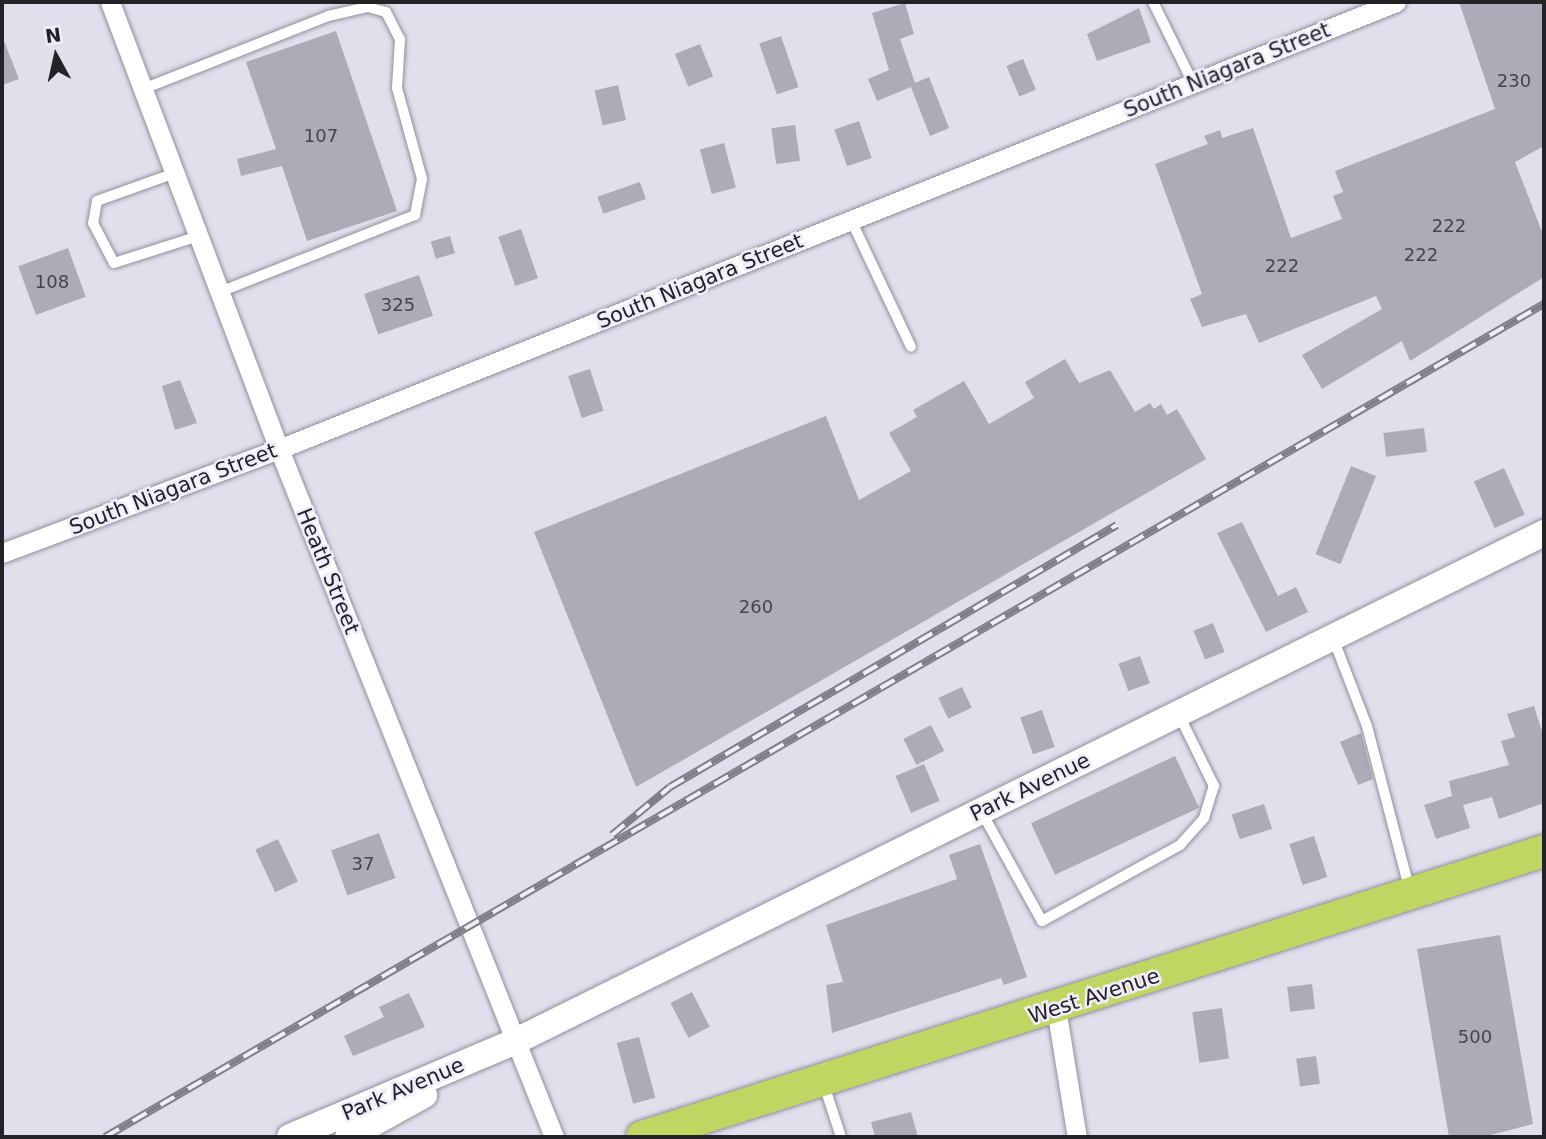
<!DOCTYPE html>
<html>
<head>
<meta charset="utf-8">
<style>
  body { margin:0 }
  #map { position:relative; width:1546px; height:1139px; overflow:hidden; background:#e2dfed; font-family:"DejaVu Sans",sans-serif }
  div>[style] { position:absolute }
  .building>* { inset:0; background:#aeaab7; transform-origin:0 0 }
  .roads { filter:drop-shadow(0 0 2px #928e9c) drop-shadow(0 0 2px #928e9c) }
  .service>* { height:10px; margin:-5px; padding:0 5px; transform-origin:5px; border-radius:5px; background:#fff }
  .minor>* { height:19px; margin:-9.5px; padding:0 9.5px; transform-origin:9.5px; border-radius:9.5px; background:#fff }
  .secondary>* { height:26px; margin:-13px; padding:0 13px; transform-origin:13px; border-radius:13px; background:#fff }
  .trunk>* { height:32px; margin:-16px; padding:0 16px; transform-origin:16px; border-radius:16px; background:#c0d662 }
  .rail>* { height:8px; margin-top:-4px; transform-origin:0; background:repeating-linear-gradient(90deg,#f0ecfa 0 16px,#807e88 0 32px); box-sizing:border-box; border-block:2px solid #807e88 }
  span { translate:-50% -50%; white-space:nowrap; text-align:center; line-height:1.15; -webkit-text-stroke:5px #f0ecfa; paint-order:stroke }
  .number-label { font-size:18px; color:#46444b }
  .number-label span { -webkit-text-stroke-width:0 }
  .street-label { font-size:21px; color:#232227 }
  .frame { position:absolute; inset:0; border:4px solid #232227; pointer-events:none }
  .north { position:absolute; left:21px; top:21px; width:70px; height:70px; -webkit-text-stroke:5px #f0ecfa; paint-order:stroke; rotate:352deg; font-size:19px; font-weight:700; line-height:28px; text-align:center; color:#232227 }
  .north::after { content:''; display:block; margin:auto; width:24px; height:32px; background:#232227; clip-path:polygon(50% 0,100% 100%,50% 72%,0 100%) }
</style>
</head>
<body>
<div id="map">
  <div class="building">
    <div style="clip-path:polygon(1459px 2px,1544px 2px,1544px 146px,1515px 162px,1544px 237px,1544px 277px,1410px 361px,1402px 341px,1322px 389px,1302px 355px,1382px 309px,1376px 296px,1259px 343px,1246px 314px,1202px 327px,1190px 299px,1202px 294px,1155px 164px,1208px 144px,1204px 136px,1220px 130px,1222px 138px,1253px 128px,1291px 238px,1342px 219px,1333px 196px,1343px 192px,1335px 171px,1495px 109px)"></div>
    <div style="clip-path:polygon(905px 3px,914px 34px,900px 39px,915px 83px,929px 77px,949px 128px,930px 136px,911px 87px,877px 101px,868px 79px,889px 70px,872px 13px)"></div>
    <div style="clip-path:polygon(1139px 8px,1151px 42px,1097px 61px,1087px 34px)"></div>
    <div style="clip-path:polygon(336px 31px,397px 211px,307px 241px,282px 166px,241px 176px,237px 159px,276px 149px,246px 62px)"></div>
    <div style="clip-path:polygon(2px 36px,19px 79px,2px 85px)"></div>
    <div style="left:781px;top:36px;width:54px;height:23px;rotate:71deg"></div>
    <div style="left:700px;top:44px;width:35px;height:27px;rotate:68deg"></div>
    <div style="left:1023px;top:59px;width:33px;height:18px;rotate:67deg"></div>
    <div style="left:618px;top:85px;width:36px;height:24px;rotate:77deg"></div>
    <div style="left:859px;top:121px;width:39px;height:26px;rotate:71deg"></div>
    <div style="left:795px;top:125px;width:36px;height:24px;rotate:82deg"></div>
    <div style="left:724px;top:143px;width:46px;height:25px;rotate:75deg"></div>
    <div style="left:640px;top:182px;width:18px;height:45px;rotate:71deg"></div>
    <div style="left:521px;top:229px;width:52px;height:24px;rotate:71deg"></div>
    <div style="left:450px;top:236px;width:18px;height:20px;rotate:74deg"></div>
    <div style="left:68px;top:248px;width:52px;height:53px;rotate:70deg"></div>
    <div style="left:419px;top:275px;width:43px;height:58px;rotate:71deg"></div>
    <div style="clip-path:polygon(1065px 359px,1079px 383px,1110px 370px,1135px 412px,1150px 403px,1154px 409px,1161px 404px,1167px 415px,1177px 409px,1206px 459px,636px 787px,534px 532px,826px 416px,859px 500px,911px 471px,889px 433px,917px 417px,913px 410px,964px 381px,989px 424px,1034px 398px,1025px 382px)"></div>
    <div style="left:590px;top:369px;width:44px;height:23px;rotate:72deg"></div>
    <div style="clip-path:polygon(180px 380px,197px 423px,175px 430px,162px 386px)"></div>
    <div style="left:1424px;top:428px;width:24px;height:41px;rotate:83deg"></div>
    <div style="left:1351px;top:466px;width:27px;height:95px;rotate:22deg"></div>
    <div style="left:1504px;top:468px;width:51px;height:33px;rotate:66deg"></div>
    <div style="clip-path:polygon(1242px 522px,1278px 596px,1296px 587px,1308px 612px,1266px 632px,1217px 533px)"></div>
    <div style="left:1213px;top:623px;width:31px;height:21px;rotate:68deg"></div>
    <div style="left:1140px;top:656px;width:29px;height:23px;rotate:70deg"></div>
    <div style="left:962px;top:687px;width:23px;height:26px;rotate:65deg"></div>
    <div style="clip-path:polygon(1534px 706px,1544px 738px,1544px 803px,1499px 819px,1492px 797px,1463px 805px,1470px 828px,1436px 839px,1424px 805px,1452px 796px,1449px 781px,1509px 765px,1501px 741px,1515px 737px,1507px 714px)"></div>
    <div style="left:1042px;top:710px;width:39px;height:23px;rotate:71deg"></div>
    <div style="left:931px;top:725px;width:29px;height:31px;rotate:63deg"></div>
    <div style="clip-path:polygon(1361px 733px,1373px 779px,1358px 785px,1340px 742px)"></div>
    <div style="left:1175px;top:756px;width:57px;height:159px;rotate:65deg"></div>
    <div style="left:924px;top:764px;width:40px;height:31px;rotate:67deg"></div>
    <div style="left:1264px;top:804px;width:26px;height:34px;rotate:72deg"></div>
    <div style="left:379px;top:833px;width:48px;height:51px;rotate:70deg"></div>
    <div style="left:1314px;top:836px;width:43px;height:26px;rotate:72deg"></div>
    <div style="left:278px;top:839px;width:47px;height:25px;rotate:65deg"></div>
    <div style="clip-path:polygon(980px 844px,1027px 977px,1004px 985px,1001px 978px,832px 1033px,826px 985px,843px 982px,826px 925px,957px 879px,949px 855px)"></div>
    <div style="clip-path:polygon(1500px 935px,1533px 1124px,1483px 1137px,1449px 1137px,1417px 949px)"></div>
    <div style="left:1312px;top:984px;width:25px;height:25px;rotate:83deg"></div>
    <div style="left:692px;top:992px;width:39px;height:24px;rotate:63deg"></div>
    <div style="clip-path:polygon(409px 993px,425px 1027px,353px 1056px,344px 1036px,384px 1017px,379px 1007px)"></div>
    <div style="left:1222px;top:1008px;width:51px;height:30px;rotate:82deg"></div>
    <div style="left:639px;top:1037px;width:63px;height:23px;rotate:75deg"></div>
    <div style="left:1316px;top:1056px;width:28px;height:20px;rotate:82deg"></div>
    <div style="clip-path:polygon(911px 1112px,918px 1137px,875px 1137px,871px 1122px)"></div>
  </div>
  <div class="roads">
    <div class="service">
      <div style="left:1153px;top:2px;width:90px;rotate:63.7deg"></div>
      <div style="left:143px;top:89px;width:199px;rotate:-21.5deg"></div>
      <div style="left:328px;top:16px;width:41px;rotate:-12.7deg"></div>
      <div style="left:368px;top:7px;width:19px;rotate:16deg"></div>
      <div style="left:386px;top:12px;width:30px;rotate:63deg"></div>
      <div style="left:400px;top:39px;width:49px;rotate:93.5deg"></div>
      <div style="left:397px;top:88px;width:94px;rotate:74.6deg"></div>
      <div style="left:422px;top:179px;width:37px;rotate:101deg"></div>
      <div style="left:415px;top:215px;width:210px;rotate:158.5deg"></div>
      <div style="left:175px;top:173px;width:83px;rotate:160.3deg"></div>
      <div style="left:97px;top:201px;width:22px;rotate:100deg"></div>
      <div style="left:93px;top:223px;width:45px;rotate:62.3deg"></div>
      <div style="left:114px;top:263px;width:89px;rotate:-17.6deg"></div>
      <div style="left:851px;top:220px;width:140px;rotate:64.7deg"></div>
      <div style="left:1333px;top:638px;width:94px;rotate:68.9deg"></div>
      <div style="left:1367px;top:726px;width:171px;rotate:75.4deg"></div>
      <div style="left:981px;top:811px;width:126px;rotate:61deg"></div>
      <div style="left:1042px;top:921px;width:158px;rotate:-28.8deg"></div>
      <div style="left:1180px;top:845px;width:36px;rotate:-48deg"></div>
      <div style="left:1204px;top:818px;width:34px;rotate:-73deg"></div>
      <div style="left:1214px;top:786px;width:79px;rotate:-116.2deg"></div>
      <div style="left:824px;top:1085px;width:55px;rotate:71.9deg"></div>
    </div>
    <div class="minor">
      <div style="left:110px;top:2px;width:478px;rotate:69.3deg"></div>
      <div style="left:279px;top:449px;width:741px;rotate:68.21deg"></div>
      <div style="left:2px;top:553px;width:296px;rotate:-20.6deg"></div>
      <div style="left:279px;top:449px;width:1203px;rotate:-21.81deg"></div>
      <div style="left:1056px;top:1008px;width:131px;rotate:80.8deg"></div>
    </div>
    <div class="secondary">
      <div style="left:290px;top:1137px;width:246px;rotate:-23deg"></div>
      <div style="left:516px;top:1041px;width:1147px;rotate:-26.3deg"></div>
      <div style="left:348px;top:1137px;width:87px;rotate:-28.9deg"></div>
    </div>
    <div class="trunk">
      <div style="left:642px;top:1137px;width:946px;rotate:-17.59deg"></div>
    </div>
  </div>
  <div class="rail">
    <div style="left:612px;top:835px;width:75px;rotate:-39.6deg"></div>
    <div style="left:670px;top:787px;width:518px;rotate:-30.38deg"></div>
    <div style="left:105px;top:1137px;width:1663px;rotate:-30.07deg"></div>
  </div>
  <div class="number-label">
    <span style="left:1514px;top:81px">230</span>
    <span style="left:321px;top:136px">107</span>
    <span style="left:1449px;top:226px">222</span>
    <span style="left:1421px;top:255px">222</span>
    <span style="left:1282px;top:266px">222</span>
    <span style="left:52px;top:282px">108</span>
    <span style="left:398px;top:305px">325</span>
    <span style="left:756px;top:607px">260</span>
    <span style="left:363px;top:864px">37</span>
    <span style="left:1475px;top:1037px">500</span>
  </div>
  <div class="street-label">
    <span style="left:1227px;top:70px;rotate:-22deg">South Niagara Street</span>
    <span style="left:700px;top:281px;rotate:-22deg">South Niagara Street</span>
    <span style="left:173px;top:489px;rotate:-21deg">South Niagara Street</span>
    <span style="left:328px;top:571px;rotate:68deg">Heath Street</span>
    <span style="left:1030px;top:787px;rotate:-26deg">Park Avenue</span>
    <span style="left:1094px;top:996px;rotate:-18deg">West Avenue</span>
    <span style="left:403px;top:1089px;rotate:-23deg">Park Avenue</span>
  </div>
  <div class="frame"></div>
  <div class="north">N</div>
</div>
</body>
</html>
